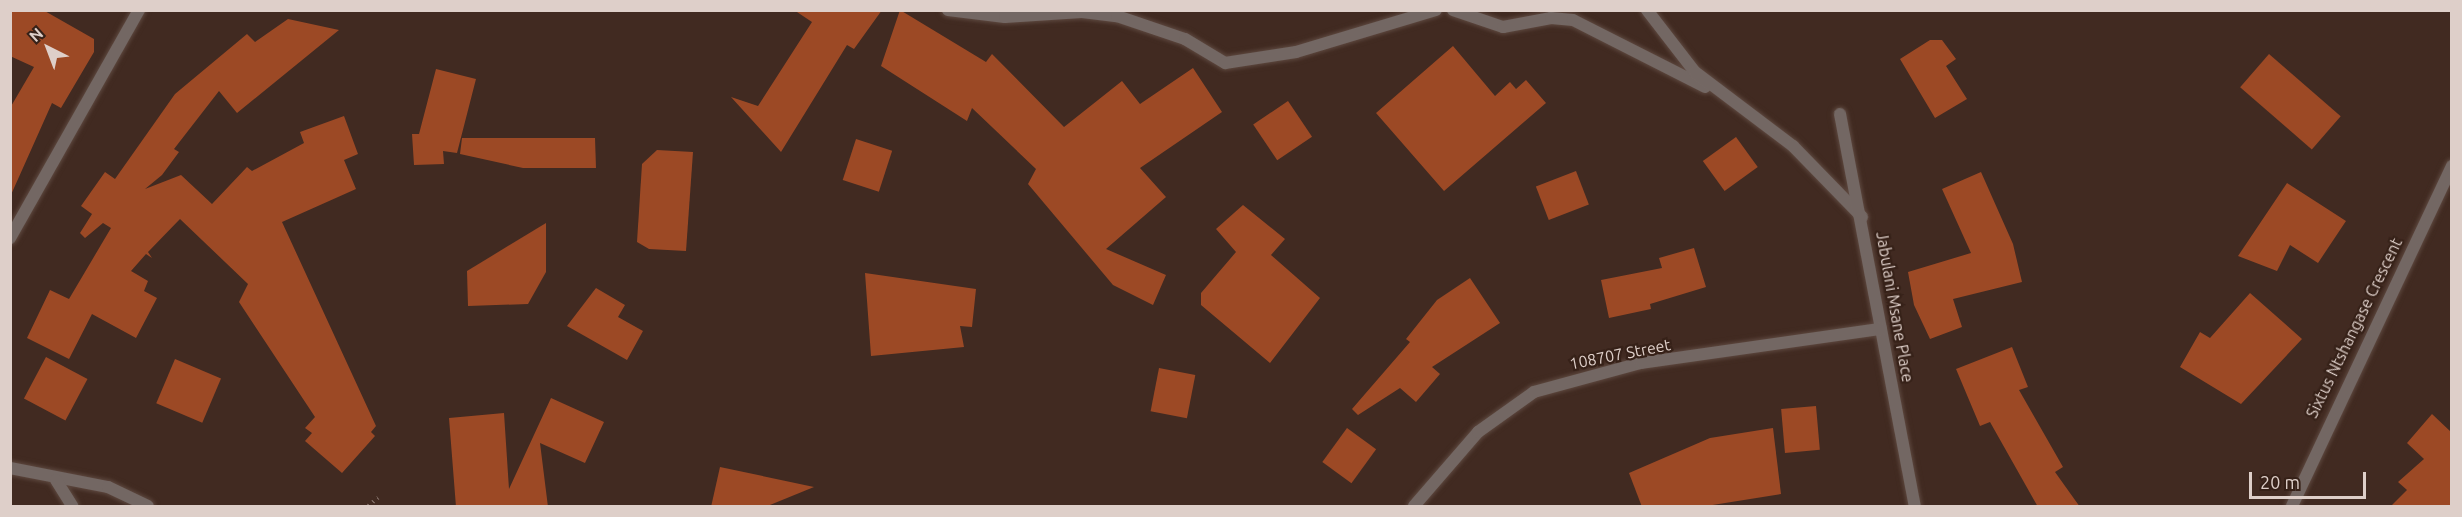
<!DOCTYPE html>
<html>
<head>
<meta charset="utf-8">
<style>
  body { margin:0 }
  #map { position:relative; width:2462px; height:517px; overflow:hidden; background:#412a21; font-family:Ubuntu,sans-serif }
  div>[style] { position:absolute }
  .building>* { inset:0; background:#9c4925; transform-origin:0 0 }
  .path>* { height:4px; margin-top:-2px; transform-origin:0; background:repeating-linear-gradient(90deg,#7a665e 0 1.5px,transparent 0 6px) }
  .roads { filter:drop-shadow(0 0 2px #5d483f) drop-shadow(0 0 2px #5d483f) }
  .street>* { height:12px; margin:-6px; padding:0 6px; transform-origin:6px; border-radius:6px; background:#736763 }
  span { translate:-50% -50%; white-space:nowrap; text-align:center; line-height:1.15; -webkit-text-stroke:4.5px #362118; paint-order:stroke }
  .street-label { font-size:16px; color:#decfc9 }
  .frame { position:absolute; inset:0; border:12px solid #decfc9; pointer-events:none }
  .north { position:absolute; left:18px; top:18px; width:60px; height:60px; -webkit-text-stroke:4px #362118; paint-order:stroke; rotate:318deg; font-size:16px; font-weight:700; line-height:24px; text-align:center; color:#decfc9 }
  .north::after { content:''; display:block; margin:auto; width:21px; height:27px; background:#decfc9; clip-path:polygon(50% 0,100% 100%,50% 72%,0 100%) }
  .scale { position:absolute; left:2249px; top:472px; width:117px; height:27px; box-sizing:border-box; border:3px solid #decfc9; border-top:0; padding-left:8px; font-size:18px; line-height:21px; white-space:nowrap; color:#decfc9; -webkit-text-stroke:4px #362118; paint-order:stroke }
</style>
</head>
<body>
<div id="map">
  <div class="building">
    <div style="clip-path:polygon(10px 10px,43px 10px,94px 39px,94px 52px,61px 108px,52px 103px,10px 197px,10px 108px,34px 67px,10px 56px)"></div>
    <div style="clip-path:polygon(794px 10px,882px 10px,854px 49px,847px 45px,781px 152px,731px 97px,758px 106px,812px 22px)"></div>
    <div style="clip-path:polygon(900px 10px,986px 62px,992px 54px,1064px 127px,1122px 81px,1140px 104px,1193px 68px,1222px 112px,1140px 168px,1166px 197px,1106px 249px,1166px 275px,1153px 305px,1113px 285px,1028px 184px,1036px 169px,972px 108px,967px 121px,881px 66px)"></div>
    <div style="clip-path:polygon(288px 19px,339px 30px,237px 113px,219px 91px,174px 149px,179px 152px,162px 175px,145px 189px,181px 175px,212px 204px,247px 167px,252px 171px,304px 143px,300px 132px,344px 116px,358px 154px,344px 160px,356px 189px,282px 222px,376px 426px,371px 432px,375px 436px,342px 473px,305px 441px,312px 433px,305px 428px,315px 417px,239px 302px,248px 284px,180px 219px,148px 252px,152px 258px,146px 254px,131px 271px,148px 281px,144px 291px,157px 298px,136px 338px,92px 314px,69px 359px,27px 338px,50px 290px,69px 299px,111px 228px,103px 223px,85px 238px,80px 233px,92px 214px,81px 206px,105px 172px,115px 179px,175px 94px,247px 34px,255px 42px)"></div>
    <div style="clip-path:polygon(1930px 40px,1942px 40px,1956px 59px,1946px 66px,1967px 99px,1935px 118px,1900px 59px)"></div>
    <div style="clip-path:polygon(1453px 46px,1495px 96px,1510px 82px,1516px 89px,1526px 80px,1546px 103px,1444px 191px,1376px 113px)"></div>
    <div style="left:2269px;top:54px;width:95px;height:44px;rotate:41deg"></div>
    <div style="clip-path:polygon(436px 69px,476px 79px,457px 153px,443px 151px,444px 164px,414px 165px,412px 134px,419px 134px)"></div>
    <div style="left:1288px;top:101px;width:43px;height:42px;rotate:56deg"></div>
    <div style="left:1736px;top:137px;width:37px;height:41px;rotate:54deg"></div>
    <div style="clip-path:polygon(462px 138px,595px 138px,596px 168px,523px 168px,460px 154px)"></div>
    <div style="left:856px;top:139px;width:38px;height:43px;rotate:18deg"></div>
    <div style="clip-path:polygon(657px 150px,693px 152px,686px 251px,649px 249px,637px 242px,642px 164px)"></div>
    <div style="left:1576px;top:171px;width:36px;height:43px;rotate:69deg"></div>
    <div style="clip-path:polygon(1981px 172px,2013px 244px,2022px 282px,1953px 299px,1962px 327px,1930px 339px,1914px 305px,1908px 272px,1971px 253px,1942px 189px)"></div>
    <div style="clip-path:polygon(2287px 183px,2346px 221px,2318px 263px,2290px 245px,2277px 271px,2238px 256px)"></div>
    <div style="clip-path:polygon(1243px 205px,1285px 239px,1271px 255px,1320px 298px,1270px 363px,1201px 305px,1201px 293px,1236px 252px,1216px 229px)"></div>
    <div style="clip-path:polygon(546px 223px,546px 272px,528px 304px,468px 306px,467px 271px)"></div>
    <div style="clip-path:polygon(1694px 248px,1706px 287px,1650px 304px,1651px 309px,1609px 318px,1601px 280px,1662px 268px,1659px 258px)"></div>
    <div style="clip-path:polygon(865px 273px,976px 289px,972px 327px,960px 326px,964px 347px,871px 356px)"></div>
    <div style="clip-path:polygon(1470px 278px,1500px 323px,1432px 367px,1440px 374px,1416px 402px,1400px 388px,1358px 415px,1352px 409px,1410px 342px,1406px 339px,1437px 300px)"></div>
    <div style="clip-path:polygon(596px 288px,625px 305px,618px 317px,643px 331px,627px 360px,567px 326px)"></div>
    <div style="clip-path:polygon(2250px 293px,2302px 339px,2241px 404px,2180px 367px,2200px 332px,2210px 338px)"></div>
    <div style="clip-path:polygon(2012px 347px,2028px 387px,2019px 390px,2063px 467px,2055px 472px,2080px 507px,2038px 507px,1990px 422px,1980px 426px,1956px 369px)"></div>
    <div style="left:46px;top:357px;width:47px;height:47px;rotate:28deg"></div>
    <div style="left:175px;top:359px;width:50px;height:48px;rotate:23deg"></div>
    <div style="left:1159px;top:368px;width:37px;height:44px;rotate:11deg"></div>
    <div style="clip-path:polygon(551px 398px,604px 422px,585px 463px,540px 443px,548px 507px,456px 507px,449px 418px,504px 413px,509px 489px)"></div>
    <div style="left:1816px;top:406px;width:44px;height:35px;rotate:85deg"></div>
    <div style="clip-path:polygon(2432px 414px,2451px 432px,2451px 507px,2390px 507px,2407px 490px,2398px 482px,2424px 459px,2407px 443px)"></div>
    <div style="left:1347px;top:428px;width:36px;height:42px;rotate:36deg"></div>
    <div style="clip-path:polygon(1773px 428px,1781px 494px,1700px 507px,1642px 507px,1629px 473px,1710px 438px)"></div>
    <div style="clip-path:polygon(720px 467px,814px 487px,765px 507px,711px 507px)"></div>
  </div>
  <div class="path">
    <div style="left:368px;top:506px;width:13px;rotate:-39deg"></div>
  </div>
  <div class="roads">
    <div class="street">
      <div style="left:948px;top:10px;width:57px;rotate:7deg"></div>
      <div style="left:1005px;top:17px;width:77px;rotate:-3.7deg"></div>
      <div style="left:1082px;top:12px;width:35px;rotate:7deg"></div>
      <div style="left:1117px;top:16px;width:72px;rotate:18.7deg"></div>
      <div style="left:1185px;top:39px;width:47px;rotate:31deg"></div>
      <div style="left:1225px;top:63px;width:72px;rotate:-8.8deg"></div>
      <div style="left:1296px;top:52px;width:146px;rotate:-16.7deg"></div>
      <div style="left:1453px;top:10px;width:53px;rotate:18.8deg"></div>
      <div style="left:1503px;top:27px;width:49px;rotate:-10.6deg"></div>
      <div style="left:1551px;top:18px;width:22px;rotate:5deg"></div>
      <div style="left:1573px;top:20px;width:148px;rotate:26.9deg"></div>
      <div style="left:1647px;top:10px;width:78px;rotate:52.3deg"></div>
      <div style="left:1695px;top:72px;width:123px;rotate:37.1deg"></div>
      <div style="left:1793px;top:146px;width:99px;rotate:45.8deg"></div>
      <div style="left:1840px;top:114px;width:399px;rotate:79.2deg"></div>
      <div style="left:10px;top:238px;width:262px;rotate:-60.5deg"></div>
      <div style="left:10px;top:468px;width:100px;rotate:11deg"></div>
      <div style="left:108px;top:487px;width:44px;rotate:25.4deg"></div>
      <div style="left:56px;top:480px;width:31px;rotate:58deg"></div>
      <div style="left:1414px;top:506px;width:98px;rotate:-49.1deg"></div>
      <div style="left:1478px;top:432px;width:69px;rotate:-35.5deg"></div>
      <div style="left:1534px;top:392px;width:111px;rotate:-15.2deg"></div>
      <div style="left:1641px;top:363px;width:242px;rotate:-8.1deg"></div>
      <div style="left:2292px;top:506px;width:376px;rotate:-64.8deg"></div>
    </div>
  </div>
  <div class="street-label">
    <span style="left:1895px;top:307px;rotate:80deg">Jabulani Msane Place</span>
    <span style="left:2354px;top:328px;rotate:-64deg">Sixtus Ntshangase Crescent</span>
    <span style="left:1620px;top:354px;rotate:-11deg">108707 Street</span>
  </div>
  <div class="frame"></div>
  <div class="north">N</div>
  <div class="scale">20 m</div>
</div>
</body>
</html>
